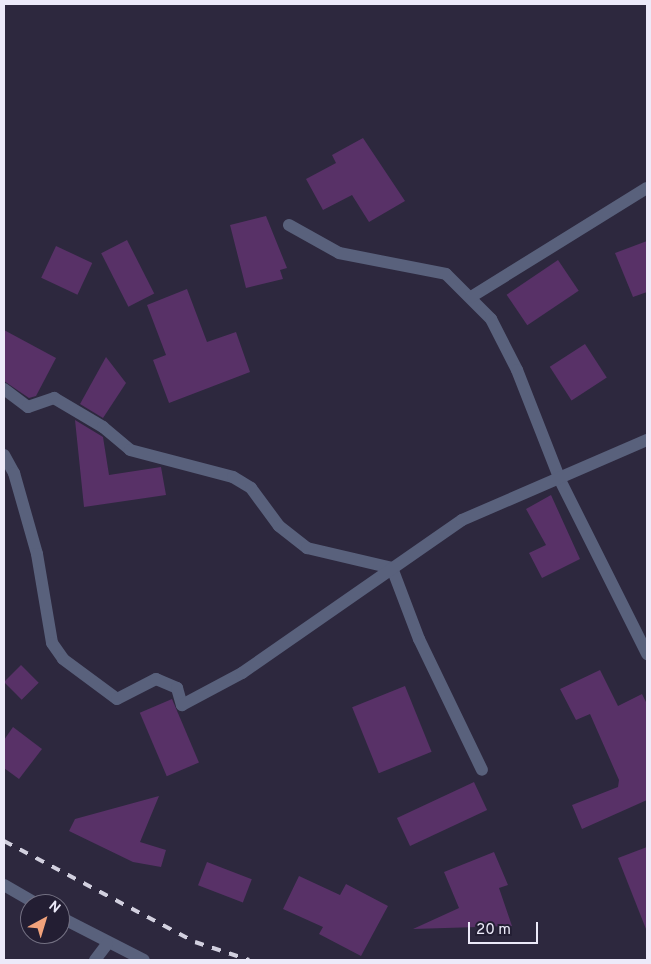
<!DOCTYPE html>
<html>
<head>
<meta charset="utf-8">
<style>
  body { margin:0 }
  #map { position:relative; width:651px; height:964px; overflow:hidden; background:#2d283e; font-family:Overpass,sans-serif }
  div>[style] { position:absolute }
  .building>* { inset:0; background:#583167; transform-origin:0 0 }
  .street>* { height:12px; margin:-6px; padding:0 6px; transform-origin:6px; border-radius:6px; background:#59617c }
  .rail>* { height:4px; margin-top:-2px; transform-origin:0; background:repeating-linear-gradient(90deg,#d2d0df 0 9px,transparent 0 18px) }
  span { translate:-50% -50%; white-space:nowrap; text-align:center; line-height:1.15; -webkit-text-stroke:4px #231e33; paint-order:stroke }
  .frame { position:absolute; inset:0; border:5px solid #eceaf9; pointer-events:none }
  .north { position:absolute; left:20px; top:894px; width:50px; height:50px; box-sizing:border-box; background:#231e33; border:1px solid #737082; border-radius:50%; rotate:39deg; font-size:14px; font-weight:700; line-height:20px; text-align:center; color:#eceaf9 }
  .north::after { content:''; display:block; margin:auto; width:18px; height:22px; background:#f1a27b; clip-path:polygon(50% 0,100% 100%,50% 72%,0 100%) }
  .scale { position:absolute; left:468px; top:922px; width:70px; height:22px; box-sizing:border-box; border:2px solid #eceaf9; border-top:0; padding-left:6px; font-size:15px; line-height:18px; white-space:nowrap; color:#eceaf9; -webkit-text-stroke:4px #231e33; paint-order:stroke }
</style>
</head>
<body>
<div id="map">
  <div class="building">
    <div style="clip-path:polygon(363px 138px,405px 201px,369px 222px,352px 195px,323px 210px,306px 179px,336px 163px,332px 155px)"></div>
    <div style="clip-path:polygon(266px 216px,287px 268px,280px 270px,283px 279px,246px 288px,230px 225px)"></div>
    <div style="left:127px;top:240px;width:60px;height:29px;rotate:63deg"></div>
    <div style="clip-path:polygon(647px 241px,647px 292px,633px 297px,615px 253px)"></div>
    <div style="left:56px;top:246px;width:40px;height:35px;rotate:25deg"></div>
    <div style="left:558px;top:260px;width:37px;height:62px;rotate:56deg"></div>
    <div style="clip-path:polygon(187px 289px,207px 342px,236px 332px,250px 372px,169px 403px,153px 360px,166px 355px,147px 305px)"></div>
    <div style="clip-path:polygon(4px 330px,56px 358px,36px 396px,29px 398px,4px 381px)"></div>
    <div style="left:585px;top:344px;width:40px;height:42px;rotate:57deg"></div>
    <div style="clip-path:polygon(106px 357px,126px 383px,103px 418px,80px 404px)"></div>
    <div style="clip-path:polygon(75px 420px,103px 437px,109px 475px,161px 467px,166px 495px,84px 507px)"></div>
    <div style="clip-path:polygon(551px 495px,580px 559px,542px 578px,529px 553px,546px 545px,526px 509px)"></div>
    <div style="left:21px;top:665px;width:25px;height:24px;rotate:45deg"></div>
    <div style="clip-path:polygon(600px 670px,618px 706px,642px 694px,647px 704px,647px 800px,582px 829px,572px 805px,618px 787px,619px 780px,590px 714px,576px 720px,560px 689px)"></div>
    <div style="left:405px;top:686px;width:71px;height:57px;rotate:68deg"></div>
    <div style="left:172px;top:699px;width:69px;height:35px;rotate:67deg"></div>
    <div style="clip-path:polygon(13px 727px,42px 749px,19px 779px,4px 768px,4px 740px)"></div>
    <div style="left:474px;top:782px;width:31px;height:85px;rotate:65deg"></div>
    <div style="clip-path:polygon(159px 796px,140px 842px,166px 850px,161px 867px,133px 862px,69px 831px,75px 819px)"></div>
    <div style="clip-path:polygon(647px 847px,647px 929px,646px 929px,618px 858px)"></div>
    <div style="clip-path:polygon(494px 852px,508px 885px,499px 888px,512px 926px,413px 929px,459px 908px,444px 872px)"></div>
    <div style="left:207px;top:862px;width:48px;height:25px;rotate:21deg"></div>
    <div style="clip-path:polygon(299px 876px,340px 895px,346px 884px,388px 906px,361px 956px,319px 934px,323px 927px,283px 909px)"></div>
  </div>
  <div class="street">
    <div style="left:289px;top:225px;width:57px;rotate:29.2deg"></div>
    <div style="left:339px;top:253px;width:109px;rotate:11.1deg"></div>
    <div style="left:446px;top:274px;width:64px;rotate:45deg"></div>
    <div style="left:491px;top:319px;width:57px;rotate:63deg"></div>
    <div style="left:517px;top:370px;width:118px;rotate:68.6deg"></div>
    <div style="left:560px;top:480px;width:195px;rotate:63.4deg"></div>
    <div style="left:471px;top:297px;width:207px;rotate:-31.8deg"></div>
    <div style="left:4px;top:389px;width:30px;rotate:37deg"></div>
    <div style="left:28px;top:407px;width:28px;rotate:-19deg"></div>
    <div style="left:54px;top:398px;width:57px;rotate:30.6deg"></div>
    <div style="left:103px;top:427px;width:35px;rotate:40deg"></div>
    <div style="left:130px;top:450px;width:106px;rotate:14.7deg"></div>
    <div style="left:233px;top:477px;width:21px;rotate:31deg"></div>
    <div style="left:251px;top:488px;width:47px;rotate:53.6deg"></div>
    <div style="left:279px;top:526px;width:36px;rotate:38deg"></div>
    <div style="left:307px;top:548px;width:87px;rotate:13.2deg"></div>
    <div style="left:392px;top:568px;width:76px;rotate:69.2deg"></div>
    <div style="left:419px;top:639px;width:145px;rotate:64.3deg"></div>
    <div style="left:4px;top:455px;width:21px;rotate:61deg"></div>
    <div style="left:14px;top:473px;width:84px;rotate:74.1deg"></div>
    <div style="left:37px;top:554px;width:90px;rotate:80.4deg"></div>
    <div style="left:52px;top:643px;width:19px;rotate:55deg"></div>
    <div style="left:63px;top:659px;width:67px;rotate:36.5deg"></div>
    <div style="left:117px;top:699px;width:44px;rotate:-27.1deg"></div>
    <div style="left:156px;top:679px;width:23px;rotate:23deg"></div>
    <div style="left:177px;top:688px;width:18px;rotate:74deg"></div>
    <div style="left:182px;top:705px;width:68px;rotate:-28.1deg"></div>
    <div style="left:242px;top:673px;width:268px;rotate:-34.8deg"></div>
    <div style="left:462px;top:520px;width:202px;rotate:-23.4deg"></div>
    <div style="left:4px;top:885px;width:38px;rotate:30deg"></div>
    <div style="left:60px;top:917px;width:94px;rotate:27.1deg"></div>
    <div style="left:95px;top:960px;width:20px;rotate:-53deg"></div>
  </div>
  <div class="rail">
    <div style="left:4px;top:841px;width:216px;rotate:27.9deg"></div>
    <div style="left:195px;top:942px;width:57px;rotate:18.4deg"></div>
  </div>
  <div class="frame"></div>
  <div class="north">N</div>
  <div class="scale">20 m</div>
</div>
</body>
</html>
